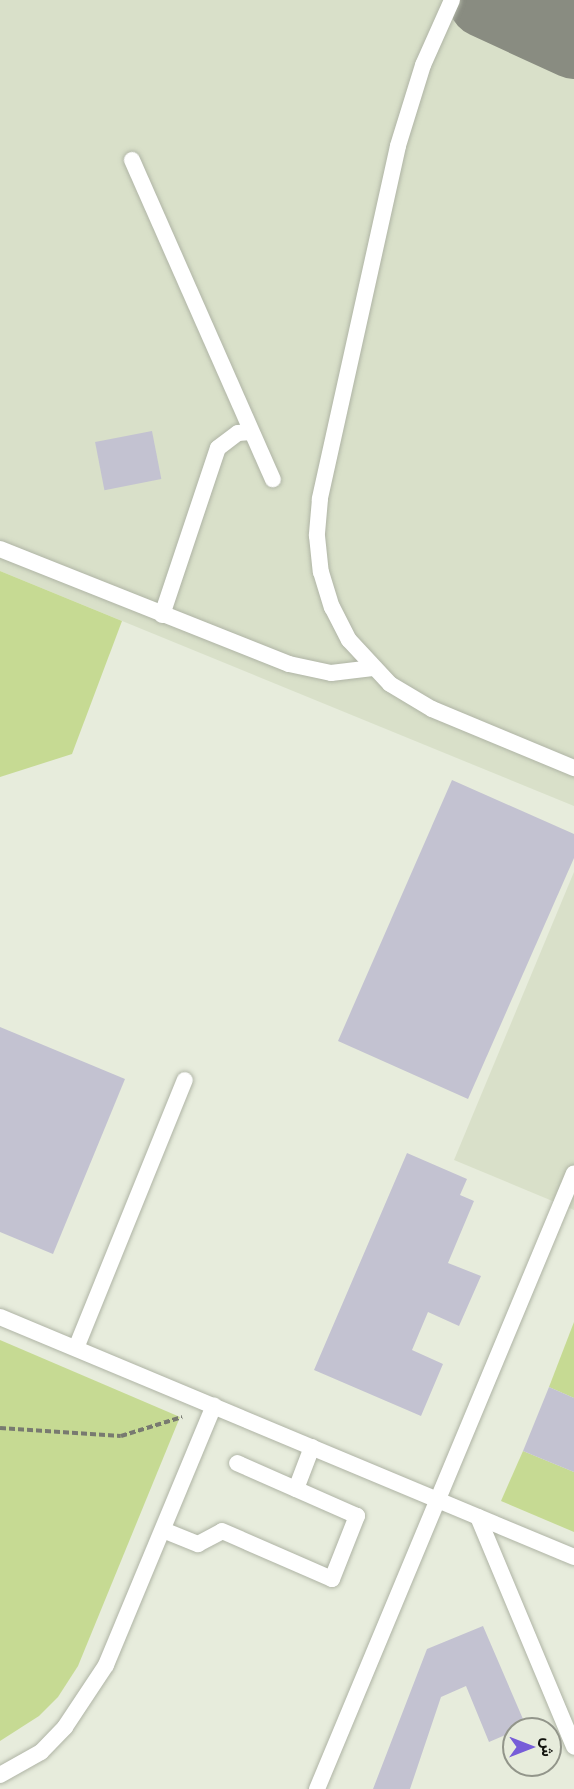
<!DOCTYPE html>
<html>
<head>
<meta charset="utf-8">
<style>
  body { margin:0 }
  #map { position:relative; width:574px; height:1789px; overflow:hidden; background:#e7ecdc; font-family:Barlow,Vazirmatn,sans-serif }
  div>[style] { position:absolute }
  .built>* { inset:0; background:#d9e0c9 }
  .green>* { inset:0; background:#c6da93 }
  .taxiway>* { height:75px; margin:-37.5px; padding:0 37.5px; transform-origin:37.5px; border-radius:37.5px; background:#898c81 }
  .building>* { inset:0; background:#c3c2d1; transform-origin:0 0 }
  .path>* { height:4px; margin-top:-2px; transform-origin:0; background:repeating-linear-gradient(90deg,#787a70 0 6px,transparent 0 9px) }
  .roads { filter:drop-shadow(0 0 2px #afb4a5) drop-shadow(0 0 2px #afb4a5) }
  .lane>* { height:16px; margin:-8px; padding:0 8px; transform-origin:8px; border-radius:8px; background:#fff }
  span { translate:-50% -50%; white-space:nowrap; text-align:center; line-height:1.15; -webkit-text-stroke:6px #e7ecdc; paint-order:stroke }
  .north { position:absolute; left:502px; top:1717px; width:60px; height:60px; box-sizing:border-box; background:#e7ecdc; border:2px solid #92958a; border-radius:50%; rotate:90deg; font-size:16px; font-weight:700; line-height:24px; text-align:center; color:#12130e }
  .north::after { content:''; display:block; margin:auto; width:21px; height:27px; background:#775dd8; clip-path:polygon(50% 0,100% 100%,50% 72%,0 100%) }
</style>
</head>
<body>
<div id="map">
  <div class="built">
    <div style="clip-path:polygon(0 0,574px 0,574px 806px,0 571px)"></div>
    <div style="clip-path:polygon(574px 872px,574px 1210px,454px 1160px)"></div>
  </div>
  <div class="green">
    <div style="clip-path:polygon(0 571px,122px 621px,72px 754px,0 777px)"></div>
    <div style="clip-path:polygon(574px 1322px,574px 1398px,549px 1387px)"></div>
    <div style="clip-path:polygon(0 1340px,180px 1417px,78px 1666px,58px 1697px,39px 1716px,0 1741px)"></div>
    <div style="clip-path:polygon(523px 1451px,574px 1472px,574px 1532px,501px 1501px)"></div>
  </div>
  <div class="taxiway">
    <div style="left:485px;top:0;width:98px;rotate:24.7deg"></div>
  </div>
  <div class="building">
    <div style="left:152px;top:431px;width:49px;height:58px;rotate:79deg"></div>
    <div style="clip-path:polygon(452px 780px,574px 834px,574px 858px,468px 1099px,338px 1041px)"></div>
    <div style="clip-path:polygon(0 1027px,125px 1079px,53px 1254px,0 1232px)"></div>
    <div style="clip-path:polygon(407px 1153px,467px 1179px,460px 1195px,474px 1201px,448px 1263px,481px 1276px,459px 1326px,428px 1312px,412px 1350px,443px 1364px,421px 1416px,314px 1370px)"></div>
    <div style="clip-path:polygon(549px 1387px,574px 1398px,574px 1472px,523px 1451px)"></div>
    <div style="clip-path:polygon(483px 1626px,526px 1726px,489px 1742px,466px 1686px,441px 1697px,410px 1789px,373px 1789px,427px 1649px)"></div>
  </div>
  <div class="path">
    <div style="left:0;top:1428px;width:121px;rotate:3.8deg"></div>
    <div style="left:121px;top:1436px;width:64px;rotate:-17.3deg"></div>
  </div>
  <div class="roads">
    <div class="lane">
      <div style="left:452px;top:0;width:71px;rotate:114deg"></div>
      <div style="left:423px;top:65px;width:85px;rotate:107.2deg"></div>
      <div style="left:398px;top:146px;width:362px;rotate:102.5deg"></div>
      <div style="left:320px;top:499px;width:37px;rotate:95deg"></div>
      <div style="left:317px;top:536px;width:36px;rotate:84deg"></div>
      <div style="left:321px;top:572px;width:37px;rotate:73deg"></div>
      <div style="left:332px;top:607px;width:37px;rotate:63deg"></div>
      <div style="left:349px;top:640px;width:60px;rotate:47deg"></div>
      <div style="left:390px;top:684px;width:49px;rotate:30.8deg"></div>
      <div style="left:432px;top:709px;width:154px;rotate:22.6deg"></div>
      <div style="left:132px;top:160px;width:349px;rotate:66.2deg"></div>
      <div style="left:0;top:549px;width:311px;rotate:21.7deg"></div>
      <div style="left:289px;top:664px;width:43px;rotate:12.1deg"></div>
      <div style="left:331px;top:673px;width:42px;rotate:-6.8deg"></div>
      <div style="left:162px;top:615px;width:176px;rotate:-71.5deg"></div>
      <div style="left:218px;top:448px;width:25px;rotate:-37deg"></div>
      <div style="left:238px;top:433px;width:13px;rotate:-4deg"></div>
      <div style="left:0;top:1317px;width:622px;rotate:22.69deg"></div>
      <div style="left:76px;top:1348px;width:289px;rotate:-67.9deg"></div>
      <div style="left:296px;top:1489px;width:45px;rotate:-69.1deg"></div>
      <div style="left:478px;top:1517px;width:249px;rotate:67.3deg"></div>
      <div style="left:163px;top:1530px;width:38px;rotate:22deg"></div>
      <div style="left:198px;top:1544px;width:27px;rotate:-28deg"></div>
      <div style="left:222px;top:1531px;width:120px;rotate:23.6deg"></div>
      <div style="left:332px;top:1579px;width:68px;rotate:-68.4deg"></div>
      <div style="left:357px;top:1516px;width:131px;rotate:-156.2deg"></div>
      <div style="left:0;top:1775px;width:47px;rotate:-29.3deg"></div>
      <div style="left:41px;top:1752px;width:35px;rotate:-46deg"></div>
      <div style="left:65px;top:1727px;width:74px;rotate:-56.5deg"></div>
      <div style="left:106px;top:1665px;width:281px;rotate:-67.4deg"></div>
      <div style="left:317px;top:1789px;width:667px;rotate:-67.35deg"></div>
    </div>
  </div>
  <div class="north">ش</div>
</div>
</body>
</html>
